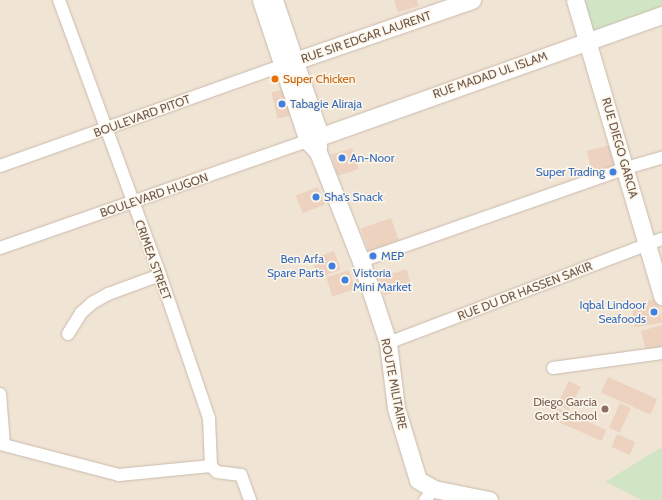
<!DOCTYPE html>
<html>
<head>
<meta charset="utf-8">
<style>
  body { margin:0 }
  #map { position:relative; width:662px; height:500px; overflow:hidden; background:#f9f2e4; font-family:Cabin,sans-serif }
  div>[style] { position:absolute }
  .residential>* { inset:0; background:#f0e4d4; transform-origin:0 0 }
  .green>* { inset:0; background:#d1e5c5 }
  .building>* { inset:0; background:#ecd2bf; transform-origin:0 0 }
  .roads { filter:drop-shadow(0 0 1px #c9baac) drop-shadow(0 0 1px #c9baac) }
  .street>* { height:12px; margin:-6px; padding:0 6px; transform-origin:6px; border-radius:6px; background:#fff }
  .secondary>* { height:17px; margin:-8.5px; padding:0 8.5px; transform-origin:8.5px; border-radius:8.5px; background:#fff }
  .dots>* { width:11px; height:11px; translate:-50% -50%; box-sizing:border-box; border:2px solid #fdf6ea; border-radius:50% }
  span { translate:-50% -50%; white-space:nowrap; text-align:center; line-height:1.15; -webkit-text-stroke:3px #fdf6ea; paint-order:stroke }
  .street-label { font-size:12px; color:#6f5a4d }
  .food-label { font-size:12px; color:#c56008 }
  .left { translate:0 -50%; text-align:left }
  .shop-label { font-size:12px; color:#366cbe }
  .right { translate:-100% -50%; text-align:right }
  .education-label { font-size:12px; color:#785e54 }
</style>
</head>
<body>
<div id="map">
  <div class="residential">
    <div style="left:0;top:0;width:662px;height:500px"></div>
  </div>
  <div class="green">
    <div style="clip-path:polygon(580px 0,662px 0,662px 10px,593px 35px)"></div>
    <div style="clip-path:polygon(660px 448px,662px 449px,662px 500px,642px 500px,605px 482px)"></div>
  </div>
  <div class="building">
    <div style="clip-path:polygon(394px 0,417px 0,419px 6px,398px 12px)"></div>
    <div style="left:286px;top:89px;width:27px;height:15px;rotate:77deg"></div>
    <div style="left:610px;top:145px;width:21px;height:24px;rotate:76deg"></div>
    <div style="left:352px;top:148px;width:22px;height:22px;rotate:72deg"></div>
    <div style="left:318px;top:187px;width:19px;height:24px;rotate:69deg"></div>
    <div style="left:391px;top:218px;width:24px;height:32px;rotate:71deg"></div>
    <div style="left:334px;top:251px;width:20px;height:24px;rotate:70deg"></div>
    <div style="left:406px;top:269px;width:18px;height:29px;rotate:71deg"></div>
    <div style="left:349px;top:270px;width:20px;height:24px;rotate:72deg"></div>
    <div style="left:658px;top:299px;width:24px;height:27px;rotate:81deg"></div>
    <div style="clip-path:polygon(662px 325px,662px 347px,646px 351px,641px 331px)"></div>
    <div style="left:608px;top:377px;width:54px;height:17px;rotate:24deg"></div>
    <div style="left:569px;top:381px;width:13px;height:26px;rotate:27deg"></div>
    <div style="left:620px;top:403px;width:12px;height:27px;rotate:24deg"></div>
    <div style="left:557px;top:408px;width:54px;height:12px;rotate:24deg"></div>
    <div style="left:617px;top:434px;width:20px;height:14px;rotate:24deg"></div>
  </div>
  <div class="roads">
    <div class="street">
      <div style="left:59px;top:0;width:293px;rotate:69.8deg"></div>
      <div style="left:160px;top:275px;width:151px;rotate:71.1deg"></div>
      <div style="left:209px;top:418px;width:48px;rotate:87.6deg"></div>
      <div style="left:211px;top:466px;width:8px;rotate:45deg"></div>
      <div style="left:217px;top:472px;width:24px;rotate:7deg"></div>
      <div style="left:241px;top:475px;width:27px;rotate:70deg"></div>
      <div style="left:0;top:166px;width:300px;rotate:-19.6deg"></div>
      <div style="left:0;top:248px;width:326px;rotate:-19.2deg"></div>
      <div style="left:361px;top:261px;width:281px;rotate:-19.3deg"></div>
      <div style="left:626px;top:168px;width:37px;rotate:-16deg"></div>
      <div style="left:68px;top:334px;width:25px;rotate:-58deg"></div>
      <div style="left:81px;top:313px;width:15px;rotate:-42deg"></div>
      <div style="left:92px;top:303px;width:18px;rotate:-29deg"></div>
      <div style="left:108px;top:294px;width:55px;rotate:-20.1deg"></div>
      <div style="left:388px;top:343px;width:293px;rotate:-20.8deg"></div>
      <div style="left:553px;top:368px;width:110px;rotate:-7.8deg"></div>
      <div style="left:0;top:394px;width:51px;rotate:85.5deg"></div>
      <div style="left:4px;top:445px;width:119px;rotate:14.6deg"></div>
      <div style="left:119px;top:475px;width:92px;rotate:-5.6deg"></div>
      <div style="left:425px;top:500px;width:14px;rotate:-51deg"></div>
    </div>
    <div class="secondary">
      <div style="left:261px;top:0;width:149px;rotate:71.6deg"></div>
      <div style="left:308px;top:141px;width:15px;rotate:48deg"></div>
      <div style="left:318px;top:152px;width:117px;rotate:68.5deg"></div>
      <div style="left:361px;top:261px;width:86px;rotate:71.8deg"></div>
      <div style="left:388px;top:343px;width:65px;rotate:83deg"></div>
      <div style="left:396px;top:408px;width:75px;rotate:73deg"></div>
      <div style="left:418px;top:480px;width:18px;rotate:29deg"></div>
      <div style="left:434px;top:489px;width:56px;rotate:11.3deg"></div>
      <div style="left:274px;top:0;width:134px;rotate:71.3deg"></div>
      <div style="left:317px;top:127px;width:20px;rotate:87deg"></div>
      <div style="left:575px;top:0;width:309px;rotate:73.6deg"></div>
      <div style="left:283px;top:65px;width:200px;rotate:-19deg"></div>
      <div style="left:308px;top:141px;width:376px;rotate:-19.6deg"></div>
    </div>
  </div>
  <div class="dots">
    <div style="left:275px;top:79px;background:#e8710a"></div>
    <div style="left:282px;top:104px;background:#3f7fe0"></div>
    <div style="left:342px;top:158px;background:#3f7fe0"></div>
    <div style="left:613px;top:172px;background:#3f7fe0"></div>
    <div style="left:316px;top:197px;background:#3f7fe0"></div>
    <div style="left:373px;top:256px;background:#3f7fe0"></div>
    <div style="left:332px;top:266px;background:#3f7fe0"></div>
    <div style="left:345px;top:280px;background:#3f7fe0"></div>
    <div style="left:654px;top:312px;background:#3f7fe0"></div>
    <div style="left:605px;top:409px;background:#8d6e63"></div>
  </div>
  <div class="street-label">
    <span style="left:366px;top:37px;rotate:-19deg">RUE SIR EDGAR LAURENT</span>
    <span style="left:490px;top:75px;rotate:-19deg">RUE MADAD UL ISLAM</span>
    <span style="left:142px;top:116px;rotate:-20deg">BOULEVARD PITOT</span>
    <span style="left:620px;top:148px;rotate:74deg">RUE DIEGO GARCIA</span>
    <span style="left:154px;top:195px;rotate:-19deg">BOULEVARD HUGON</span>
    <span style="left:153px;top:260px;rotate:70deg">CRIMEA STREET</span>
    <span style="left:525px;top:291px;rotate:-21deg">RUE DU DR HASSEN SAKIR</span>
    <span style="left:394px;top:384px;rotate:79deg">ROUTE MILITAIRE</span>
  </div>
  <div class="food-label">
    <span class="left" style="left:283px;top:79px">Super Chicken</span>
  </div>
  <div class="shop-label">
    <span class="left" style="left:290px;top:104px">Tabagie Aliraja</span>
    <span class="left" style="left:350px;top:158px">An-Noor</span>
    <span class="right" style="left:605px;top:172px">Super Trading</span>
    <span class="left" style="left:324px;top:197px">Sha's Snack</span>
    <span class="left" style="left:381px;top:256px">MEP</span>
    <span class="right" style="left:324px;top:266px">Ben Arfa<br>Spare Parts</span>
    <span class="left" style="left:353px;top:280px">Vistoria<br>Mini Market</span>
    <span class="right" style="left:646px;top:312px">Iqbal Lindoor<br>Seafoods</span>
  </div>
  <div class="education-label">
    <span class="right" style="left:597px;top:409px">Diego Garcia<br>Govt School</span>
  </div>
</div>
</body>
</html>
